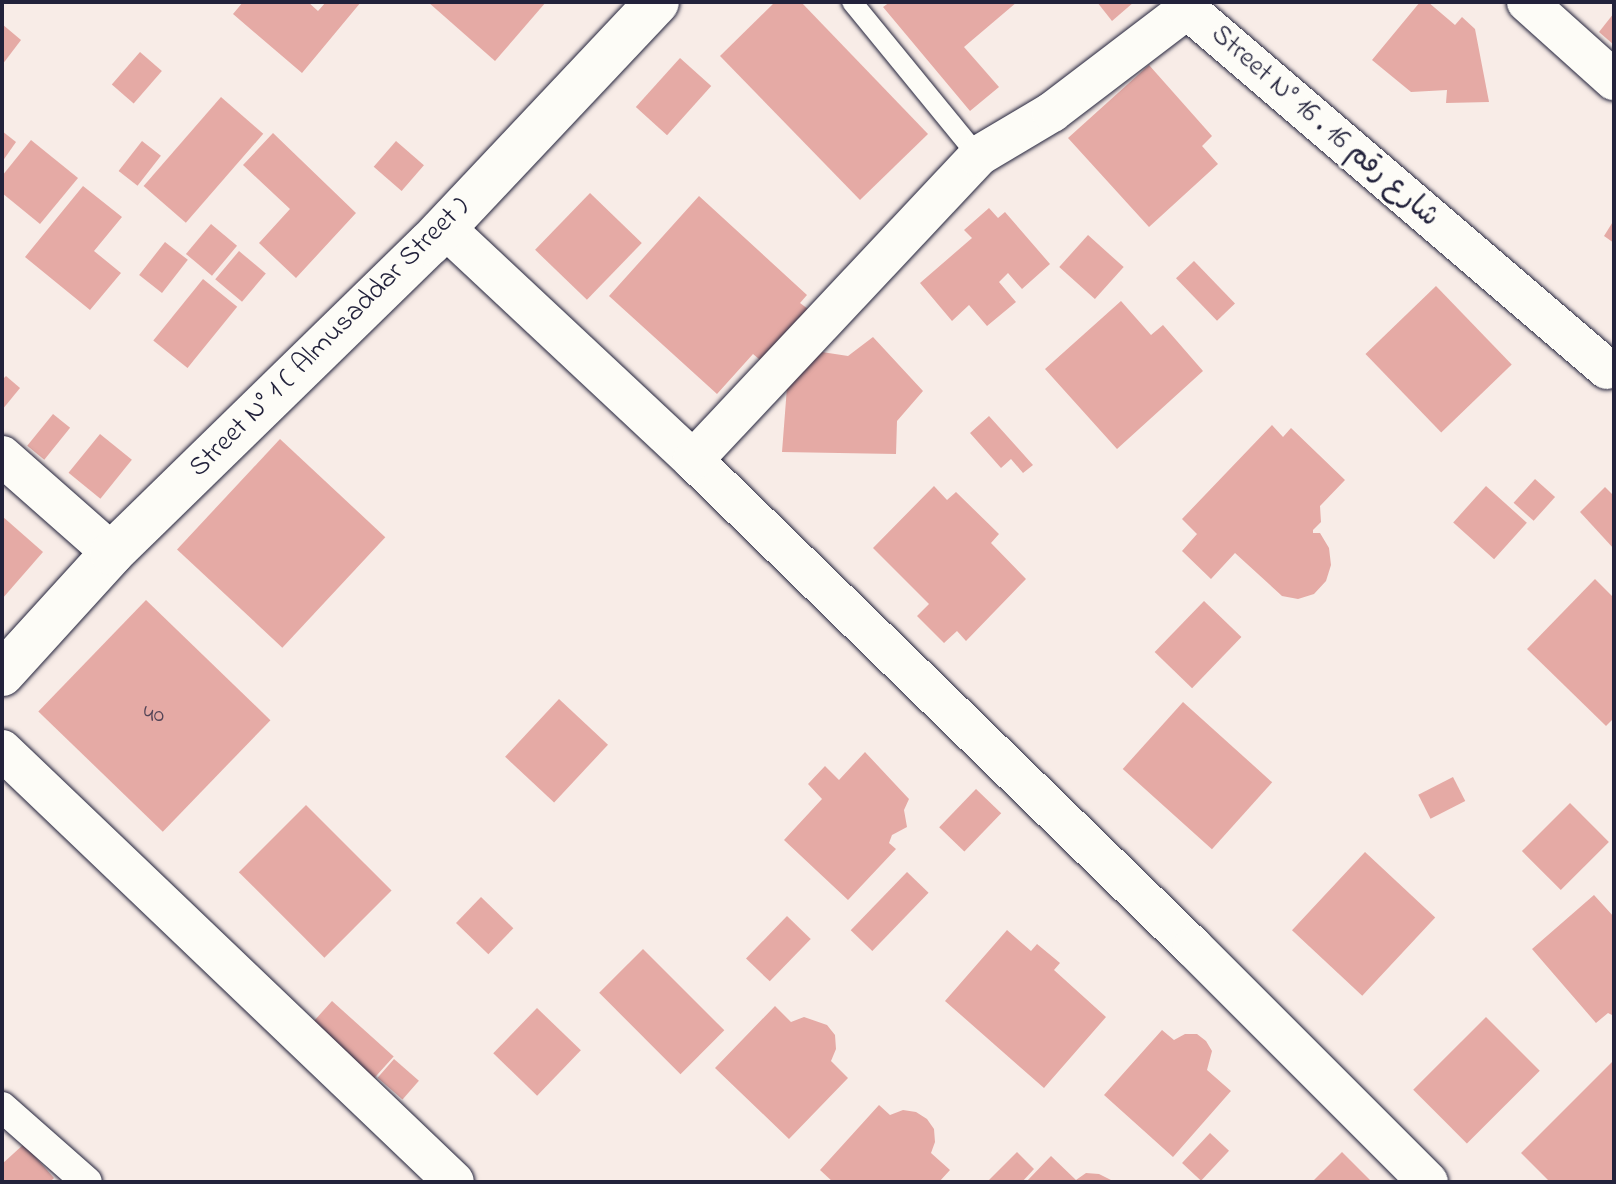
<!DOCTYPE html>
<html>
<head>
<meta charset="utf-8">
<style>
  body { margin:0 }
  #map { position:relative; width:1616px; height:1184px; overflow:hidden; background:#f8ece7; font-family:"Indie Flower","Playpen Sans Arabic",sans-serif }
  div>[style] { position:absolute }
  .building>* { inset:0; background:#e5aaa5; transform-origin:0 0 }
  .roads { filter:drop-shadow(0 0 2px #22223b) drop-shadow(0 0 2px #22223b) }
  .service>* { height:20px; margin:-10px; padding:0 10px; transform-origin:10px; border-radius:10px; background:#fdfcf7 }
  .pedestrian>* { height:30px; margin:-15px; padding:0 15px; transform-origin:15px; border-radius:15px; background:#fdfcf7 }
  .minor>* { height:40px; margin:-20px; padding:0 20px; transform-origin:20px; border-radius:20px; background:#fdfcf7 }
  .tertiary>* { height:44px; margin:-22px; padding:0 22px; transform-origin:22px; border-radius:22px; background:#fdfcf7 }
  span { translate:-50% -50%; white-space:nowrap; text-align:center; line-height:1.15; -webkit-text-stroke:6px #fdfcf7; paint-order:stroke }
  .number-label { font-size:24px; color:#534456 }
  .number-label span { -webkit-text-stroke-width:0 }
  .street-label { font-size:28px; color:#22223b }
  .frame { position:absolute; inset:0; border:4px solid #22223b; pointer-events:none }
</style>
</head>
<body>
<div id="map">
  <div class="building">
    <div style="clip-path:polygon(243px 2px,308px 2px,318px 11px,326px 2px,361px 2px,302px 73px,233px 14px)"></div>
    <div style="clip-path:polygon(428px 2px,546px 2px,495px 61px)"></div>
    <div style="clip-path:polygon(775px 2px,801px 2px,928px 134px,860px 200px,720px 56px)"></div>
    <div style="clip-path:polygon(890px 2px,1017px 2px,964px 47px,999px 87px,970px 111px,883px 7px)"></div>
    <div style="clip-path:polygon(1097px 2px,1134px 2px,1112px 21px)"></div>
    <div style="clip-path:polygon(1420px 2px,1428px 2px,1455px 25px,1462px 17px,1475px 29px,1489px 102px,1446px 103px,1447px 90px,1411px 92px,1372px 60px)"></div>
    <div style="clip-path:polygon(1614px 13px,1614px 45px,1599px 32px)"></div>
    <div style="clip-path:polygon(2px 24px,21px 40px,2px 65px)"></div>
    <div style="left:140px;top:52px;width:29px;height:43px;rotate:41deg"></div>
    <div style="left:680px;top:58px;width:42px;height:66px;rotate:42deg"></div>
    <div style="clip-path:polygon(1149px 65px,1212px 136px,1202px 146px,1218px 164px,1149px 227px,1068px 138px)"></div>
    <div style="left:221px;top:97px;width:56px;height:118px;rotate:41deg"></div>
    <div style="clip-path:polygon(2px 131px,16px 142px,2px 162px)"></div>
    <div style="clip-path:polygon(273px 133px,356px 213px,296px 278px,259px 243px,290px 209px,243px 165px)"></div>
    <div style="clip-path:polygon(31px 140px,78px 178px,40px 224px,2px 193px,2px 176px)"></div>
    <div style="left:142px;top:141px;width:24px;height:38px;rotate:38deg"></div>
    <div style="left:396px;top:141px;width:37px;height:34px;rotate:41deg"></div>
    <div style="clip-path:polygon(83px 186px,122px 217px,94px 251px,121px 273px,90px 310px,25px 257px)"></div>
    <div style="left:590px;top:193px;width:72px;height:79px;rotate:44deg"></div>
    <div style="clip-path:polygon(699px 196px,807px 295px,800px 303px,812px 312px,765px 364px,753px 354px,717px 394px,609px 296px)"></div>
    <div style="clip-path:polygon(989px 208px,998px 218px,1005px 212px,1050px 264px,1022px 289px,1008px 273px,999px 282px,1016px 302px,987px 326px,969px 305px,952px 321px,920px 283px,972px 238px,964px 230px)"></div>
    <div style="clip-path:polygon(1614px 220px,1614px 243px,1604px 236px)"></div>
    <div style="left:211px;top:224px;width:34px;height:39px;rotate:40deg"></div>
    <div style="left:1088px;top:235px;width:48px;height:43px;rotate:42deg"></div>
    <div style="left:165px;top:242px;width:29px;height:42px;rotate:38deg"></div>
    <div style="left:239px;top:251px;width:35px;height:37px;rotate:40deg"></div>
    <div style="left:1194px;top:261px;width:59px;height:25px;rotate:46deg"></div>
    <div style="left:203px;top:279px;width:44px;height:79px;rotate:39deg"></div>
    <div style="left:1436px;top:286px;width:109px;height:98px;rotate:46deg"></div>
    <div style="clip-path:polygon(1121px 301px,1151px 335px,1163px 325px,1203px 371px,1117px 449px,1045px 369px)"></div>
    <div style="clip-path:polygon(873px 337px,923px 391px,897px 421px,896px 454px,782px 452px,787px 387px,822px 352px,848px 356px)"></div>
    <div style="clip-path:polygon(6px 376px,20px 388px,2px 410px,2px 380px)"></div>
    <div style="left:53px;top:414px;width:22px;height:41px;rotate:39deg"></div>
    <div style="clip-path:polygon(989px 416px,1033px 465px,1023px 473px,1011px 459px,1001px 468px,970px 433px)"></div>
    <div style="clip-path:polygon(1272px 425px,1283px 437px,1291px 428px,1345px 480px,1320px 506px,1321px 522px,1313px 530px,1313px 533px,1320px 533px,1329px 548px,1331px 565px,1326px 581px,1314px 594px,1298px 599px,1282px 596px,1235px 553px,1211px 579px,1182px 551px,1197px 534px,1182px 519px)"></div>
    <div style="left:100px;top:434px;width:41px;height:50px;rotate:39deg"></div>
    <div style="left:280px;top:439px;width:144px;height:151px;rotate:43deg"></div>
    <div style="left:1535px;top:479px;width:27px;height:32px;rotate:42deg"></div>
    <div style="clip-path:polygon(934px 486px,947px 500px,956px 492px,999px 534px,991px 543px,1026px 579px,966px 641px,957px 631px,944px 643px,917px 616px,929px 604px,873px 548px)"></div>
    <div style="left:1486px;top:486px;width:55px;height:49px;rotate:42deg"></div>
    <div style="clip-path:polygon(1605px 487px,1614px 496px,1614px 549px,1580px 512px)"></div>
    <div style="clip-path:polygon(2px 516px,43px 552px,2px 599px)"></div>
    <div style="clip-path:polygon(1595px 579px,1614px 598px,1614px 718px,1606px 726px,1527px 649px)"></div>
    <div style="left:146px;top:600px;width:173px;height:155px;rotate:44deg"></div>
    <div style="left:1204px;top:601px;width:52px;height:71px;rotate:44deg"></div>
    <div style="left:559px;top:699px;width:67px;height:79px;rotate:43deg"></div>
    <div style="left:1183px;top:702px;width:120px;height:90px;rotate:42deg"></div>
    <div style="clip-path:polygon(865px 752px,909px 799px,904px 810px,907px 827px,892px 835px,889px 843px,896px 849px,848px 900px,784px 840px,822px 799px,808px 784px,825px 766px,839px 780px)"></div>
    <div style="left:1453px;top:777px;width:27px;height:39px;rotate:63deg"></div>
    <div style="left:976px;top:789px;width:35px;height:53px;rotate:44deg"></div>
    <div style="left:1570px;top:803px;width:55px;height:68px;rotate:45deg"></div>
    <div style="left:306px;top:805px;width:121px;height:95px;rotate:45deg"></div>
    <div style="left:1365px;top:852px;width:96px;height:107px;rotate:43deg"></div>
    <div style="left:907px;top:872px;width:30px;height:81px;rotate:44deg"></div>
    <div style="clip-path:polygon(1594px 895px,1614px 917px,1614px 1016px,1608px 1013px,1596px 1023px,1532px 949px)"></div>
    <div style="left:481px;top:897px;width:45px;height:36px;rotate:44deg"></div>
    <div style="left:787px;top:916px;width:33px;height:59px;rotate:44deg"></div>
    <div style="clip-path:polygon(1007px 930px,1031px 951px,1037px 944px,1060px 963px,1054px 970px,1106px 1017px,1044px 1088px,945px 1001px)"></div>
    <div style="left:643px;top:949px;width:115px;height:62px;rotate:45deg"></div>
    <div style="left:332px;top:1001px;width:83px;height:35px;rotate:42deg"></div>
    <div style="clip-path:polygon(775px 1006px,791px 1022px,804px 1017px,827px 1025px,835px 1035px,836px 1049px,831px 1061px,848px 1078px,789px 1139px,715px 1068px)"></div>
    <div style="left:537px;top:1008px;width:61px;height:63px;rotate:44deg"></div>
    <div style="left:1486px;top:1017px;width:76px;height:103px;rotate:45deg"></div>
    <div style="clip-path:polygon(1162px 1030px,1174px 1040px,1185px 1034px,1197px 1034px,1206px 1041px,1212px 1051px,1207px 1070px,1231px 1091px,1173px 1157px,1104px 1095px)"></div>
    <div style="left:394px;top:1059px;width:33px;height:25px;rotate:41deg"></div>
    <div style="clip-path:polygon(1614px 1060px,1614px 1182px,1550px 1182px,1521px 1153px)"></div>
    <div style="clip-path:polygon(879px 1105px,890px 1115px,903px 1110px,916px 1112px,927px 1119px,934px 1129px,935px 1142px,931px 1153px,950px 1170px,939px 1182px,833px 1182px,820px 1170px)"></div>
    <div style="left:1210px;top:1133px;width:26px;height:41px;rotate:43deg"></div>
    <div style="clip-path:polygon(24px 1144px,54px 1178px,50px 1182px,2px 1182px,2px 1164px)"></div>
    <div style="clip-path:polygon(1017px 1152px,1034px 1169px,1022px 1182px,987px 1182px)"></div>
    <div style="clip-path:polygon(1342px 1152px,1372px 1182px,1312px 1182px)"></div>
    <div style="clip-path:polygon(1051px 1156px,1076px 1180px,1086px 1173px,1099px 1174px,1115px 1182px,1026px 1182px)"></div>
  </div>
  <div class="roads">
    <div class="service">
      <div style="left:852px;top:2px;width:199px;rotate:50.7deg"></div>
    </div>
    <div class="pedestrian">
      <div style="left:2px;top:1107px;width:113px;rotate:41.4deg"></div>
    </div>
    <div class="minor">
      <div style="left:1527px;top:2px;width:117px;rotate:41.9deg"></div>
      <div style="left:444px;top:227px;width:341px;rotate:43.1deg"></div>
      <div style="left:693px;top:460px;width:698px;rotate:44.25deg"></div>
      <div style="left:1193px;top:947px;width:332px;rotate:45deg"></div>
      <div style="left:2px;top:456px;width:147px;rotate:41.4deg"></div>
      <div style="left:693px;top:460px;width:417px;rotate:-46.8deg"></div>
      <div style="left:978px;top:156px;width:86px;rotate:-30.7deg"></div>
      <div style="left:1052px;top:112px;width:170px;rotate:-37.3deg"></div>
      <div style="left:1187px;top:9px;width:553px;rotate:40.6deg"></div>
      <div style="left:2px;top:750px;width:625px;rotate:43.7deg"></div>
    </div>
    <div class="tertiary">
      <div style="left:2px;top:674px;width:164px;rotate:-47.7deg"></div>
      <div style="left:112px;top:553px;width:444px;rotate:-44.3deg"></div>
      <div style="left:430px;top:243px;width:331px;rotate:-46.7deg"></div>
    </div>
  </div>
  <div class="number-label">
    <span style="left:154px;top:716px">40</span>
  </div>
  <div class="street-label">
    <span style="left:1324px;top:127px;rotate:41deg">Street N° 16 . شارع رقم 16</span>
    <span style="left:330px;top:338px;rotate:-45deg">Street N° 1 ( Almusaddar Street )</span>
  </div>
  <div class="frame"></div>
</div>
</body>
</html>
